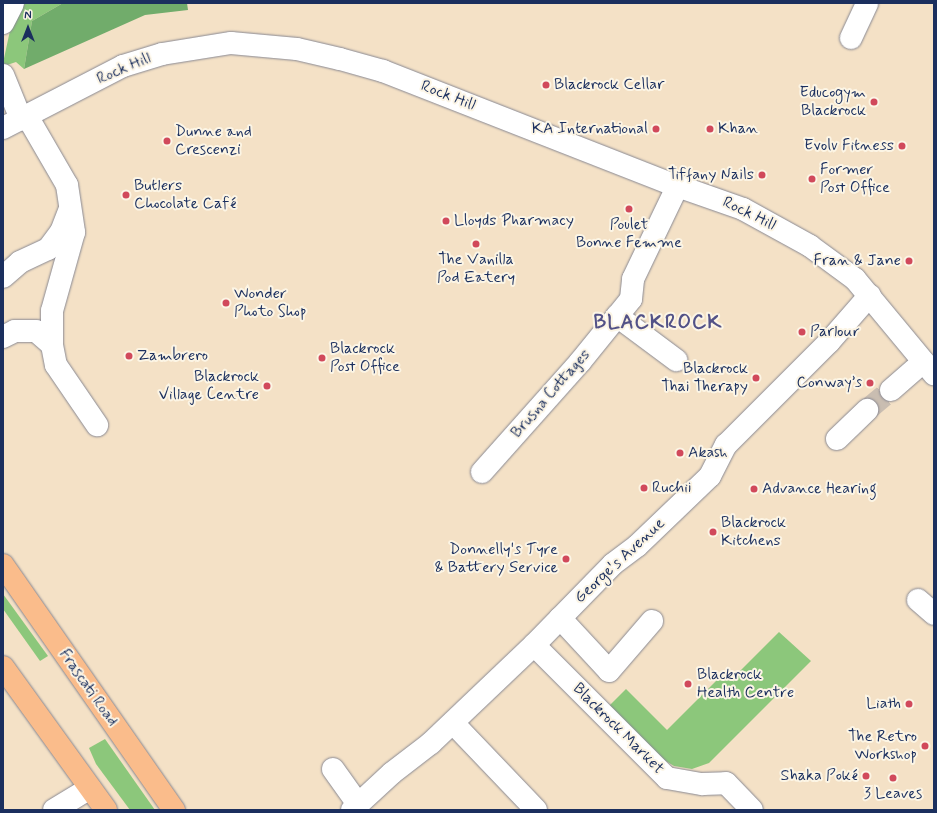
<!DOCTYPE html>
<html>
<head>
<meta charset="utf-8">
<style>
  body { margin:0 }
  #map { position:relative; width:937px; height:813px; overflow:hidden; background:#f4e1c6; font-family:Mynerve,sans-serif }
  div>[style] { position:absolute }
  .green>* { inset:0; background:#8cc77b }
  .forest>* { inset:0; background:#71ac6b }
  .minor-tunnel>* { height:22px; margin-top:-11px; transform-origin:0; background:repeating-linear-gradient(90deg,#c9bdb1 0 22px,transparent 0 33px) }
  .roads { filter:drop-shadow(0 0 1px #888892) drop-shadow(0 0 1px #888892) }
  .minor>* { height:22px; margin:-11px; padding:0 11px; transform-origin:11px; border-radius:11px; background:#fff }
  .highway>* { height:22px; margin:-11px; padding:0 11px; transform-origin:11px; border-radius:11px; background:#fabc8b }
  .dots>* { width:11px; height:11px; translate:-50% -50%; box-sizing:border-box; border:2px solid #fcf5e5; border-radius:50% }
  span { translate:-50% -50%; white-space:nowrap; text-align:center; line-height:1.15; -webkit-text-stroke:4px #fcf5e5; paint-order:stroke }
  .street-label { font-size:16px; color:#1b2f5e }
  .poi-label { font-size:16px; color:#1b2f5e }
  .left { translate:0 -50%; text-align:left }
  .right { translate:-100% -50%; text-align:right }
  .district-label { font-size:20px; color:#535287; font-weight:700; letter-spacing:1px }
  .frame { position:absolute; inset:0; border:4px solid #1b2f5e; pointer-events:none }
  .north { position:absolute; left:8px; top:8px; width:40px; height:40px; -webkit-text-stroke:3px #fcf5e5; paint-order:stroke; rotate:0deg; font-size:11px; font-weight:700; line-height:16px; text-align:center; color:#1b2f5e }
  .north::after { content:''; display:block; margin:auto; width:14px; height:18px; background:#1b2f5e; clip-path:polygon(50% 0,100% 100%,50% 72%,0 100%) }
</style>
</head>
<body>
<div id="map">
  <div class="green">
    <div style="clip-path:polygon(23px 3px,63px 3px,32px 21px,24px 69px,16px 62px,7px 65px,3px 63px,11px 26px)"></div>
    <div style="clip-path:polygon(3px 594px,48px 656px,40px 661px,3px 609px)"></div>
    <div style="clip-path:polygon(779px 632px,811px 661px,709px 763px,692px 769px,674px 766px,656px 755px,609px 706px,626px 689px,667px 730px,725px 672px,732px 679px)"></div>
    <div style="clip-path:polygon(105px 739px,155px 810px,130px 810px,96px 764px,89px 748px)"></div>
  </div>
  <div class="forest">
    <div style="clip-path:polygon(63px 3px,187px 3px,188px 10px,145px 15px,24px 69px,32px 21px)"></div>
  </div>
  <div class="minor-tunnel">
    <div style="left:867px;top:410px;width:31px;rotate:-40deg"></div>
  </div>
  <div class="roads">
    <div class="minor">
      <div style="left:3px;top:23px;width:22px;rotate:-63deg"></div>
      <div style="left:851px;top:38px;width:38px;rotate:-65deg"></div>
      <div style="left:3px;top:75px;width:48px;rotate:67.8deg"></div>
      <div style="left:27px;top:116px;width:80px;rotate:59.9deg"></div>
      <div style="left:67px;top:185px;width:48px;rotate:81.5deg"></div>
      <div style="left:74px;top:232px;width:82px;rotate:105.6deg"></div>
      <div style="left:52px;top:311px;width:34px;rotate:90deg"></div>
      <div style="left:52px;top:345px;width:20px;rotate:79deg"></div>
      <div style="left:56px;top:365px;width:73px;rotate:55.7deg"></div>
      <div style="left:3px;top:128px;width:135px;rotate:-27.3deg"></div>
      <div style="left:123px;top:66px;width:41px;rotate:-17.1deg"></div>
      <div style="left:162px;top:54px;width:70px;rotate:-9.1deg"></div>
      <div style="left:231px;top:43px;width:66px;rotate:5.2deg"></div>
      <div style="left:297px;top:49px;width:44px;rotate:13.1deg"></div>
      <div style="left:340px;top:59px;width:45px;rotate:15.6deg"></div>
      <div style="left:383px;top:71px;width:310px;rotate:21.4deg"></div>
      <div style="left:672px;top:184px;width:75px;rotate:19.4deg"></div>
      <div style="left:743px;top:209px;width:77px;rotate:28.9deg"></div>
      <div style="left:810px;top:246px;width:56px;rotate:36.3deg"></div>
      <div style="left:855px;top:279px;width:124px;rotate:50.3deg"></div>
      <div style="left:3px;top:277px;width:23px;rotate:-41deg"></div>
      <div style="left:20px;top:262px;width:31px;rotate:-25deg"></div>
      <div style="left:48px;top:249px;width:21px;rotate:-53deg"></div>
      <div style="left:61px;top:232px;width:25px;rotate:-69deg"></div>
      <div style="left:617px;top:316px;width:74px;rotate:36.7deg"></div>
      <div style="left:3px;top:337px;width:13px;rotate:-27deg"></div>
      <div style="left:15px;top:331px;width:21px"></div>
      <div style="left:36px;top:331px;width:21px;rotate:41deg"></div>
      <div style="left:891px;top:390px;width:43px;rotate:-41.2deg"></div>
      <div style="left:837px;top:439px;width:42px;rotate:-44deg"></div>
      <div style="left:482px;top:472px;width:147px;rotate:-48.3deg"></div>
      <div style="left:580px;top:362px;width:81px;rotate:-51deg"></div>
      <div style="left:631px;top:299px;width:20px;rotate:-84deg"></div>
      <div style="left:633px;top:279px;width:104px;rotate:-64.4deg"></div>
      <div style="left:918px;top:600px;width:21px;rotate:41deg"></div>
      <div style="left:560px;top:618px;width:72px;rotate:47.2deg"></div>
      <div style="left:609px;top:671px;width:66px;rotate:-49.3deg"></div>
      <div style="left:534px;top:645px;width:188px;rotate:45deg"></div>
      <div style="left:667px;top:778px;width:36px;rotate:10deg"></div>
      <div style="left:702px;top:784px;width:24px;rotate:-2deg"></div>
      <div style="left:726px;top:783px;width:37px;rotate:46deg"></div>
      <div style="left:453px;top:723px;width:120px;rotate:46.3deg"></div>
      <div style="left:333px;top:769px;width:43px;rotate:54.5deg"></div>
      <div style="left:54px;top:810px;width:42px;rotate:-31.4deg"></div>
      <div style="left:352px;top:810px;width:54px;rotate:-42.8deg"></div>
      <div style="left:392px;top:773px;width:49px;rotate:-37.6deg"></div>
      <div style="left:431px;top:743px;width:142px;rotate:-43.6deg"></div>
      <div style="left:534px;top:645px;width:113px;rotate:-45.7deg"></div>
      <div style="left:613px;top:564px;width:30px;rotate:-37deg"></div>
      <div style="left:637px;top:546px;width:101px;rotate:-43.8deg"></div>
      <div style="left:710px;top:476px;width:35px;rotate:-63deg"></div>
      <div style="left:726px;top:445px;width:146px;rotate:-45deg"></div>
      <div style="left:829px;top:342px;width:62px;rotate:-48.9deg"></div>
    </div>
    <div class="highway">
      <div style="left:3px;top:565px;width:299px;rotate:55.1deg"></div>
      <div style="left:3px;top:667px;width:176px;rotate:54.2deg"></div>
    </div>
  </div>
  <div class="dots">
    <div style="left:546px;top:85px;background:#d1495b"></div>
    <div style="left:874px;top:102px;background:#d1495b"></div>
    <div style="left:656px;top:129px;background:#d1495b"></div>
    <div style="left:710px;top:129px;background:#d1495b"></div>
    <div style="left:167px;top:141px;background:#d1495b"></div>
    <div style="left:902px;top:146px;background:#d1495b"></div>
    <div style="left:762px;top:175px;background:#d1495b"></div>
    <div style="left:812px;top:179px;background:#d1495b"></div>
    <div style="left:126px;top:195px;background:#d1495b"></div>
    <div style="left:629px;top:209px;background:#d1495b"></div>
    <div style="left:446px;top:221px;background:#d1495b"></div>
    <div style="left:476px;top:244px;background:#d1495b"></div>
    <div style="left:909px;top:261px;background:#d1495b"></div>
    <div style="left:226px;top:303px;background:#d1495b"></div>
    <div style="left:802px;top:332px;background:#d1495b"></div>
    <div style="left:129px;top:356px;background:#d1495b"></div>
    <div style="left:322px;top:358px;background:#d1495b"></div>
    <div style="left:756px;top:378px;background:#d1495b"></div>
    <div style="left:870px;top:383px;background:#d1495b"></div>
    <div style="left:267px;top:386px;background:#d1495b"></div>
    <div style="left:680px;top:453px;background:#d1495b"></div>
    <div style="left:644px;top:488px;background:#d1495b"></div>
    <div style="left:754px;top:489px;background:#d1495b"></div>
    <div style="left:713px;top:532px;background:#d1495b"></div>
    <div style="left:566px;top:559px;background:#d1495b"></div>
    <div style="left:688px;top:684px;background:#d1495b"></div>
    <div style="left:909px;top:704px;background:#d1495b"></div>
    <div style="left:925px;top:746px;background:#d1495b"></div>
    <div style="left:866px;top:776px;background:#d1495b"></div>
    <div style="left:893px;top:778px;background:#d1495b"></div>
  </div>
  <div class="street-label">
    <span style="left:124px;top:69px;rotate:-23deg">Rock Hill</span>
    <span style="left:448px;top:96px;rotate:21deg">Rock Hill</span>
    <span style="left:749px;top:214px;rotate:26deg">Rock Hill</span>
    <span style="left:551px;top:394px;rotate:-49deg">Brusna Cottages</span>
    <span style="left:620px;top:561px;rotate:-43deg">George's Avenue</span>
    <span style="left:88px;top:688px;rotate:55deg">Frascati Road</span>
    <span style="left:618px;top:729px;rotate:45deg">Blackrock Market</span>
  </div>
  <div class="poi-label">
    <span class="left" style="left:554px;top:85px">Blackrock Cellar</span>
    <span class="right" style="left:866px;top:102px">Educogym<br>Blackrock</span>
    <span class="right" style="left:648px;top:129px">KA International</span>
    <span class="left" style="left:718px;top:129px">Khan</span>
    <span class="left" style="left:175px;top:141px">Dunne and<br>Crescenzi</span>
    <span class="right" style="left:894px;top:146px">Evolv Fitness</span>
    <span class="left" style="left:820px;top:179px">Former<br>Post Office</span>
    <span class="right" style="left:754px;top:175px">Tiffany Nails</span>
    <span class="left" style="left:134px;top:195px">Butlers<br>Chocolate Café</span>
    <span class="left" style="left:454px;top:221px">Lloyds Pharmacy</span>
    <span style="left:629px;top:234px">Poulet<br>Bonne Femme</span>
    <span style="left:476px;top:269px">The Vanilla<br>Pod Eatery</span>
    <span class="right" style="left:901px;top:261px">Fran &amp; Jane</span>
    <span class="left" style="left:234px;top:303px">Wonder<br>Photo Shop</span>
    <span class="left" style="left:810px;top:332px">Parlour</span>
    <span class="left" style="left:330px;top:358px">Blackrock<br>Post Office</span>
    <span class="left" style="left:137px;top:356px">Zambrero</span>
    <span class="right" style="left:748px;top:378px">Blackrock<br>Thai Therapy</span>
    <span class="right" style="left:259px;top:386px">Blackrock<br>Village Centre</span>
    <span class="right" style="left:862px;top:383px">Conway’s</span>
    <span class="left" style="left:688px;top:453px">Akash</span>
    <span class="left" style="left:652px;top:488px">Ruchii</span>
    <span class="left" style="left:762px;top:489px">Advance Hearing</span>
    <span class="left" style="left:721px;top:532px">Blackrock<br>Kitchens</span>
    <span class="right" style="left:558px;top:559px">Donnelly's Tyre<br>&amp; Battery Service</span>
    <span class="left" style="left:697px;top:684px">Blackrock<br>Health Centre</span>
    <span class="right" style="left:901px;top:704px">Liath</span>
    <span class="right" style="left:917px;top:746px">The Retro<br>Workshop</span>
    <span class="right" style="left:858px;top:776px">Shaka Poké</span>
    <span style="left:893px;top:794px">3 Leaves</span>
  </div>
  <div class="district-label">
    <span style="left:658px;top:322px">BLACKROCK</span>
  </div>
  <div class="frame"></div>
  <div class="north">N</div>
</div>
</body>
</html>
